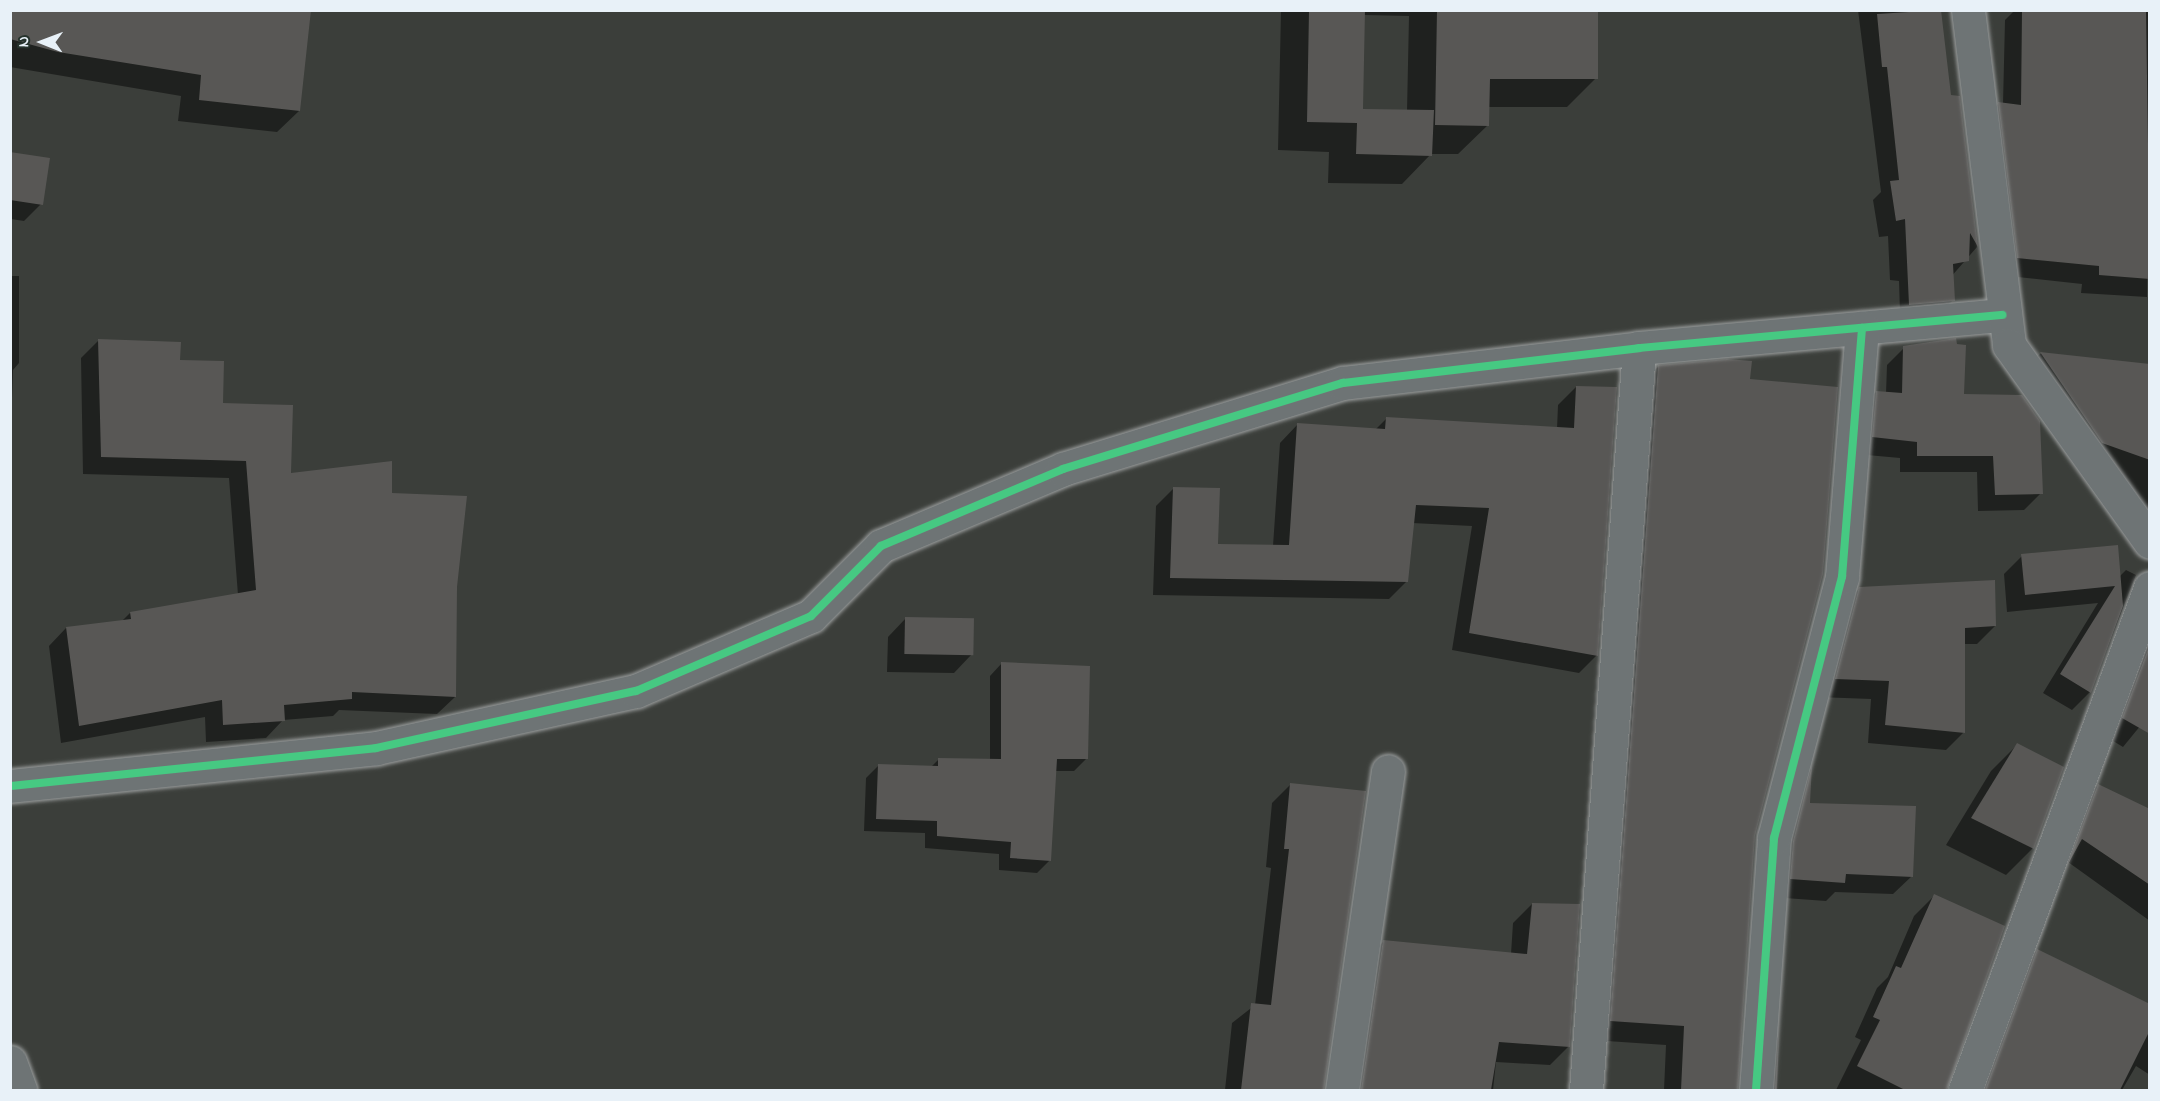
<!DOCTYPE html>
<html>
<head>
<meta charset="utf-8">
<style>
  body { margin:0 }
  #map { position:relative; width:2160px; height:1101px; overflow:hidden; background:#3b3e3a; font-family:"Indie Flower",sans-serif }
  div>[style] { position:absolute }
  .shadow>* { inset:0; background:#0007 }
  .building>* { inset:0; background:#585755; transform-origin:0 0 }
  .roads { filter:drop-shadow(0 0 2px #9da0a0) drop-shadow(0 0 2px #9da0a0) }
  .street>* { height:33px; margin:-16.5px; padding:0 16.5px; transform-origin:16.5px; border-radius:16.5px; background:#6e7475 }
  .secondary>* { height:33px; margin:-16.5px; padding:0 16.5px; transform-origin:16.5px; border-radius:16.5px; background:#6e7475 }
  .primary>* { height:33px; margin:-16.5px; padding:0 16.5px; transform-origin:16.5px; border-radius:16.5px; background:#6e7475 }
  .cycleway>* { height:8px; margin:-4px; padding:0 4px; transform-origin:4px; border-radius:4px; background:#46c982 }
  span { translate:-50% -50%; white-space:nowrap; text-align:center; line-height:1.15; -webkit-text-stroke:4.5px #26332d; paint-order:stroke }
  .frame { position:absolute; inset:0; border:12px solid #e8f1f8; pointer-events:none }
  .north { position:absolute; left:12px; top:12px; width:60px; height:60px; -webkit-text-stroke:4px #26332d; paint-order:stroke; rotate:271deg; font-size:16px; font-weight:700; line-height:24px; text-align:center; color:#e8f1f8 }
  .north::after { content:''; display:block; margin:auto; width:21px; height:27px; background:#e8f1f8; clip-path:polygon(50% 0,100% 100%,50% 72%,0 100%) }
</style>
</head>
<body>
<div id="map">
  <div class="shadow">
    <div style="clip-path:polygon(10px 10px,310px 10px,299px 111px,277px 132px,178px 121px,181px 96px,10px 67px)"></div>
    <div style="clip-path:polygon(evenodd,1281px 10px,1596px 10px,1596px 78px,1567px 107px,1488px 107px,1488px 125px,1458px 154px,1431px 154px,1402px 184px,1328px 183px,1329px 152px,1278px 150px,1281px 10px,1364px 15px,1409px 16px,1407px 111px,1362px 110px,1364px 15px)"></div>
    <div style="clip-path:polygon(1858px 10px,1939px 10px,1949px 97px,1958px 98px,1977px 247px,1950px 278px,1953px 300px,1944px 309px,1900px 313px,1899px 281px,1890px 280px,1888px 236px,1879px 237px,1873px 200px,1881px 192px)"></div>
    <div style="clip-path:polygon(2015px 10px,2150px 10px,2147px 297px,2081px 293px,2082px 284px,1999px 275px,1981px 121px,1999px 103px,2003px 104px,2005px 20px)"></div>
    <div style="clip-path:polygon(10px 153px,41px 204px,24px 221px,11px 219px,10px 227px)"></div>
    <div style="clip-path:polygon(10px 276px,19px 276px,19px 363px,13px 370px,10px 455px)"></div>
    <div style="clip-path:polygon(99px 340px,178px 362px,289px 474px,391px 495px,456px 587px,455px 697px,437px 714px,339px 710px,333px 716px,283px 720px,266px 738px,206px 742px,205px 717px,61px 743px,49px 646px,66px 628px,122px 621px,130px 613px,238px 595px,229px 478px,83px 474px,81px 358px)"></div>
    <div style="clip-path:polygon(1904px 348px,2041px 493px,2024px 510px,1978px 511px,1977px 472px,1900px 472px,1900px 458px,1856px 454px,1859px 409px,1876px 392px,1886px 393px,1887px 365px)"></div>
    <div style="clip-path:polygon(2040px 354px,2150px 365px,2150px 528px,2024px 370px)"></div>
    <div style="clip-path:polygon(1658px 367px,1749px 381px,1754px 836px,1736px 1090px,1664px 1090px,1666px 1045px,1592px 1040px,1639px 385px)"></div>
    <div style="clip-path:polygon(1576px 387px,1597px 655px,1579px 673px,1452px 650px,1472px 526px,1412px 523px,1407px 581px,1389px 599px,1153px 595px,1156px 506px,1174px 488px,1217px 545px,1273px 546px,1280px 443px,1298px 424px,1375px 430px,1387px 418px,1557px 429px,1558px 405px)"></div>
    <div style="clip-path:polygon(2022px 556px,2119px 577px,2126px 570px,2136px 575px,2090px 692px,2072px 710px,2043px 693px,2098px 603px,2007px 612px,2004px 574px)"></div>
    <div style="clip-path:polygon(1859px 589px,1995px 626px,1977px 644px,1964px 644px,1964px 732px,1946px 750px,1868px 743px,1871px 699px,1818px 697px,1841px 607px)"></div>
    <div style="clip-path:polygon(2150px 613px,2150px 714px,2123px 747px,2105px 736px)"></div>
    <div style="clip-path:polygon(906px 618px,972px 654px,954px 673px,887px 672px,888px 637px)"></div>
    <div style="clip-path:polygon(1002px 663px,1086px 759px,1074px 771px,1055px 771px,1050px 860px,1037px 873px,999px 870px,999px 854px,925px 848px,925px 833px,864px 831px,866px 778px,879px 765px,930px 768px,939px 759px,990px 760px,990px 676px)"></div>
    <div style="clip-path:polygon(2017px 745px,2062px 768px,2032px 849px,2006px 875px,1946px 845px,1991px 771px)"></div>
    <div style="clip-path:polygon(1811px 769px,1809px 804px,1912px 876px,1893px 894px,1835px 892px,1826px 901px,1772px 897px,1795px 785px)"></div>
    <div style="clip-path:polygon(1291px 784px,1322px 1090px,1225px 1090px,1232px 1023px,1255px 1005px,1271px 868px,1266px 867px,1272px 803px)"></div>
    <div style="clip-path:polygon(2098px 785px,2150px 811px,2150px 921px,2068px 862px,2050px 881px,2078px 805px)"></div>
    <div style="clip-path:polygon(1934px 896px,1945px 1090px,1836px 1090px,1861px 1040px,1855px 1037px,1877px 988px,1888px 977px,1914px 916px)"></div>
    <div style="clip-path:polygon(1532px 904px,1569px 1046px,1550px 1065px,1496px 1062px,1493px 1090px,1346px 1090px,1364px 961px,1383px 942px,1511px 954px,1513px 923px)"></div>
    <div style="clip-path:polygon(2037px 950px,2150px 1005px,2150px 1075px,2136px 1066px,2122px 1090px,1973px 1090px,2018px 970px)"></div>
    <div style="clip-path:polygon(1778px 1037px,1775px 1090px,1758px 1090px,1761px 1054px)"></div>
  </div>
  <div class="building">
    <div style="clip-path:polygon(10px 10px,311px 10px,300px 111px,199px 100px,201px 75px,58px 52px,10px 39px)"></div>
    <div style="clip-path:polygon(1309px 10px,1365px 10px,1363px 109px,1434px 110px,1432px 156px,1356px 154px,1357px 123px,1307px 122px)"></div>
    <div style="clip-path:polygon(1437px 10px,1598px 10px,1598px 79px,1490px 79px,1489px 126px,1435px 125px)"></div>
    <div style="clip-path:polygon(1941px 10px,1951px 95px,1960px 96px,1978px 247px,1970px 233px,1969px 261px,1953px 264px,1955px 301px,1909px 305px,1905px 219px,1896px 221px,1890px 181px,1899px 180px,1887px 67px,1882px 67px,1877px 14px)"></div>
    <div style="clip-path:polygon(2022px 10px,2146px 10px,2150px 279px,2099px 275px,2099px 266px,2017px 258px,1998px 102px,2021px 105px)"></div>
    <div style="clip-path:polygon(10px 152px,50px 158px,43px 205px,10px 200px)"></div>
    <div style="clip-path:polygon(1956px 338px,1957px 344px,1966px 345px,1964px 394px,2022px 395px,2040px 421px,2043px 494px,1995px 495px,1993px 456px,1917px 456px,1917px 442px,1872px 437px,1876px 391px,1902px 393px,1903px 346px)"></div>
    <div style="clip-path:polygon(98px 339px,181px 342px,180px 360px,224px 361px,223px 403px,293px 405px,291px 473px,392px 461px,392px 493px,467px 496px,457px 587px,456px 697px,352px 692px,352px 699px,284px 705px,285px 721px,223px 725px,222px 700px,79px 726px,66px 627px,131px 619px,130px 612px,256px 590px,246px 461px,101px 457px)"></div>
    <div style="clip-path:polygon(2040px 352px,2150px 364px,2150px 460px,2102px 443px)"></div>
    <div style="clip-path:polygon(1727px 359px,1752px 361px,1750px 379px,1838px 387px,1823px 574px,1755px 836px,1738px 1090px,1681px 1090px,1684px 1026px,1610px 1021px,1658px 365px)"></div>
    <div style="clip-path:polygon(1576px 386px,1617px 387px,1598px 656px,1469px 633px,1489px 508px,1416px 505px,1408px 582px,1170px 578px,1173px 487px,1220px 488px,1218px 544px,1289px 545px,1297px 423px,1385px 429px,1386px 417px,1574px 428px)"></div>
    <div style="clip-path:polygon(2118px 545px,2123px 606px,2091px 693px,2060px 674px,2115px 586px,2025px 595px,2021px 554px)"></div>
    <div style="clip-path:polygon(1995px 580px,1996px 626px,1965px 628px,1965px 733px,1885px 725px,1889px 681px,1835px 679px,1859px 587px)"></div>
    <div style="left:905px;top:617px;width:69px;height:37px;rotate:1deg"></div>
    <div style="clip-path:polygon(2150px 644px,2150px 734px,2122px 718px)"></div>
    <div style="clip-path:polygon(1001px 662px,1090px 666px,1088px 759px,1057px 759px,1051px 861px,1010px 858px,1011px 842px,937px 836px,937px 821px,876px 819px,878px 764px,938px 766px,938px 758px,1001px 759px)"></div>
    <div style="clip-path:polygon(2017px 743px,2064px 767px,2034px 849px,1971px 818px)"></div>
    <div style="clip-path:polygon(1812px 765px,1810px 803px,1916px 806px,1913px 877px,1846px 874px,1845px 883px,1790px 879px,1793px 841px)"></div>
    <div style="clip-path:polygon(1290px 783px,1366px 791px,1324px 1090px,1241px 1090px,1251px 1003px,1271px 1005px,1289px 849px,1284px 849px)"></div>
    <div style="clip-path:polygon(2098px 784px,2150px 809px,2150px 885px,2082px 839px,2067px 866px)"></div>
    <div style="clip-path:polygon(1934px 894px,2005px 926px,1947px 1090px,1905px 1090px,1857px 1066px,1880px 1020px,1873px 1017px,1896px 966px,1901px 968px)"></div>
    <div style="clip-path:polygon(1532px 903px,1580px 904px,1570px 1047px,1499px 1042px,1491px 1090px,1361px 1090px,1383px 940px,1527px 954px)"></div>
    <div style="clip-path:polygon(2037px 949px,2150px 1004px,2150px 1030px,2120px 1090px,1985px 1090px)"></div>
    <div style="clip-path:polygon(1779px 1034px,1777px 1090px,1775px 1090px)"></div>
  </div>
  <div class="roads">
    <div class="street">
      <div style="left:10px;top:786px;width:368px;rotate:-5.9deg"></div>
      <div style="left:376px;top:748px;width:266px;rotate:-12.4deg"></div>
      <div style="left:636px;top:691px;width:190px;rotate:-23.2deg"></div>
      <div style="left:811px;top:616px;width:99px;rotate:-45deg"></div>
      <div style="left:881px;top:546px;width:198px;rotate:-22.9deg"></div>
      <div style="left:1063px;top:469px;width:293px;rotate:-17.1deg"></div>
      <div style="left:1343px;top:383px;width:298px;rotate:-6.7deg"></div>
      <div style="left:1639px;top:348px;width:365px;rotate:-5.2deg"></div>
      <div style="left:1342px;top:1090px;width:322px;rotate:-81.8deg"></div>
      <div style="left:1586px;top:1090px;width:744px;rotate:-85.91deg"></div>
      <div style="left:1756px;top:1090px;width:253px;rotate:-85.9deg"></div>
      <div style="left:1774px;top:838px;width:270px;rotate:-75.4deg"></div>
      <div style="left:1842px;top:577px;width:250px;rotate:-85.4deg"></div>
      <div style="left:1965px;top:1090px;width:535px;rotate:-69.77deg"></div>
    </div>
    <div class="secondary">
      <div style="left:1968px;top:10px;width:337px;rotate:83deg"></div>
      <div style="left:2009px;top:345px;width:242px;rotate:54.4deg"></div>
    </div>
    <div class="primary">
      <div style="left:10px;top:1062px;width:30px;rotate:70deg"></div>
    </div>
  </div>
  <div class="cycleway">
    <div style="left:10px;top:786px;width:368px;rotate:-5.9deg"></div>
    <div style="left:376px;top:748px;width:266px;rotate:-12.4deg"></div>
    <div style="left:636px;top:691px;width:190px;rotate:-23.2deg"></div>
    <div style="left:811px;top:616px;width:99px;rotate:-45deg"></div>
    <div style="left:881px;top:546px;width:198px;rotate:-22.9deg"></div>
    <div style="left:1063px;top:469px;width:293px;rotate:-17.1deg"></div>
    <div style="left:1343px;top:383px;width:298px;rotate:-6.7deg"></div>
    <div style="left:1639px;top:348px;width:365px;rotate:-5.2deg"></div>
    <div style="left:1756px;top:1090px;width:253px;rotate:-85.9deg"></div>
    <div style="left:1774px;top:838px;width:270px;rotate:-75.4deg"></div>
    <div style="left:1842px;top:577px;width:250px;rotate:-85.4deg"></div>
  </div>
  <div class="frame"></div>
  <div class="north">N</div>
</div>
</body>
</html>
